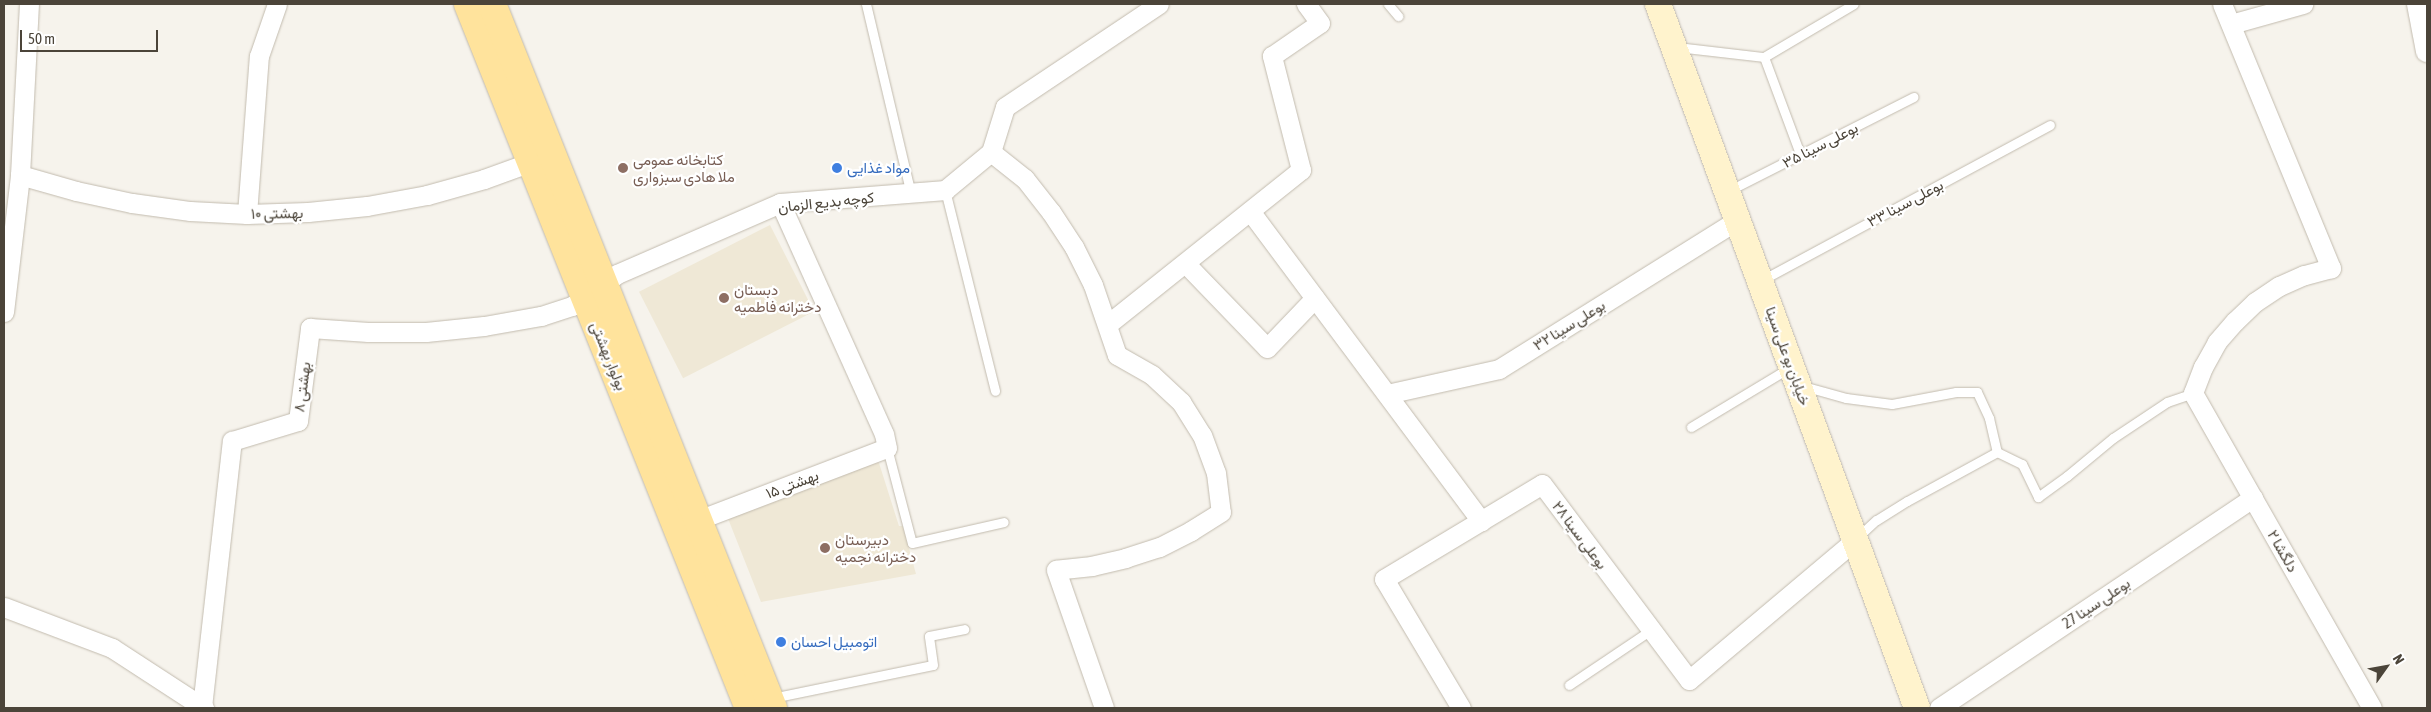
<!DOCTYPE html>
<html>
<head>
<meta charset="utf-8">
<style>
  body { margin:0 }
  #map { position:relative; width:2431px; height:712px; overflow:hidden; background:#f6f3ec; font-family:"Asap Condensed",Vazirmatn,sans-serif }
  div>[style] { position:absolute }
  .education>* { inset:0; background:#efe8d6; transform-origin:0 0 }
  .roads { filter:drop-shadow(0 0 1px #c2bbae) drop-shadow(0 0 1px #c2bbae) }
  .service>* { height:9px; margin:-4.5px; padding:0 4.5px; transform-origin:4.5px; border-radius:4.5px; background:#fff }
  .minor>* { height:19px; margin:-9.5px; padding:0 9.5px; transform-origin:9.5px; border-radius:9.5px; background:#fff }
  .tertiary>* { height:22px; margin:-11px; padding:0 11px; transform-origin:11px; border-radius:11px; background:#fff }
  .secondary>* { height:26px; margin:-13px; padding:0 13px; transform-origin:13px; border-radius:13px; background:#fff3cd }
  .primary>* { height:28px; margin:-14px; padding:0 14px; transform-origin:14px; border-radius:14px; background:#ffe39c }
  .dots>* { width:14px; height:14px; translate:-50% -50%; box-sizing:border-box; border:2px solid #fff; border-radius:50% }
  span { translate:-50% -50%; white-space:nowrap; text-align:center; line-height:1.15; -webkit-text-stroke:4.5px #fff; paint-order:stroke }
  .street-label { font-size:15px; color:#4b4439 }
  .education-label { font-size:15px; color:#785e54 }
  .left { translate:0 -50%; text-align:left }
  .shop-label { font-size:15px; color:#366cbe }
  .frame { position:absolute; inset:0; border:5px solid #4b4439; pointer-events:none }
  .north { position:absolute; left:2361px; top:642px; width:50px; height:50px; -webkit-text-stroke:4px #fff; paint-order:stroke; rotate:58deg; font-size:14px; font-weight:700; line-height:20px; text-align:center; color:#4b4439 }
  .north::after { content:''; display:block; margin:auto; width:18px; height:22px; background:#4b4439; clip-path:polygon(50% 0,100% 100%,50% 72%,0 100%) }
  .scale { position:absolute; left:20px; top:30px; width:138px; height:22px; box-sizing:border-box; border:2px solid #4b4439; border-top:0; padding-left:6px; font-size:15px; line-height:18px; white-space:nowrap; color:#4b4439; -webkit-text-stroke:4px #fff; paint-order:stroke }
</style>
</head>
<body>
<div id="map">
  <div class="education">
    <div style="left:770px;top:225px;width:97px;height:147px;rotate:63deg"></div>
    <div style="clip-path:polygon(874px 460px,879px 463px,899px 526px,903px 526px,916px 574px,761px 602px,727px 516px)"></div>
  </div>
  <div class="roads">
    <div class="service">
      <div style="left:866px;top:4px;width:195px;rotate:76.7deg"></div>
      <div style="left:1388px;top:4px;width:16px;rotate:50deg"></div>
      <div style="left:1677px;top:47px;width:88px;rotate:6.6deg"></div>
      <div style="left:1764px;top:57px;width:104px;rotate:-30.5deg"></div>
      <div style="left:1764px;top:57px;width:103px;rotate:69.6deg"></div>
      <div style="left:945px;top:190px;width:207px;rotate:76deg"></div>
      <div style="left:1728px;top:191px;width:208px;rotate:-26.9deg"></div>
      <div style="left:1762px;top:280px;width:327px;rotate:-28.3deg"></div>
      <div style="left:1803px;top:386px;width:45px;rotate:15.6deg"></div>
      <div style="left:1846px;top:398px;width:46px;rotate:7.4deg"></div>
      <div style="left:1892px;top:404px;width:65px;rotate:-10.6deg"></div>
      <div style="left:1956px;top:392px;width:21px"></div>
      <div style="left:1977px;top:392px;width:29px;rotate:65deg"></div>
      <div style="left:1989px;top:418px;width:35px;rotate:77deg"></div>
      <div style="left:1997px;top:452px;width:102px;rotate:151.4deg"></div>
      <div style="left:1907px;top:501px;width:36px;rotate:148deg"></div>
      <div style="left:1876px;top:520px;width:25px;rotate:137deg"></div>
      <div style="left:1691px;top:427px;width:114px;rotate:-31deg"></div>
      <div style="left:887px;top:448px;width:98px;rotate:75.3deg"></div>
      <div style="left:912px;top:543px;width:94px;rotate:-12.9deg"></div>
      <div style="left:1997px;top:452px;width:28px;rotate:26deg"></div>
      <div style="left:2022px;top:464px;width:37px;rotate:64deg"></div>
      <div style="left:2038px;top:497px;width:36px;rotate:-36deg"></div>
      <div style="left:2067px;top:476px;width:60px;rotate:-39.6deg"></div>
      <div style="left:2113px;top:438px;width:65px;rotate:-33.7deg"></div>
      <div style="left:2167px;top:402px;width:28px;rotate:-19deg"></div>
      <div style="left:1569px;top:685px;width:99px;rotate:-33.9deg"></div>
      <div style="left:772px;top:698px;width:164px;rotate:-11.6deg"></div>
      <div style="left:933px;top:665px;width:29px;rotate:-98deg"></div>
      <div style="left:929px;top:636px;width:36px;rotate:-11deg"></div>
    </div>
    <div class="minor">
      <div style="left:2222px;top:4px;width:286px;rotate:67.6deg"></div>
      <div style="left:2331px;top:268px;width:28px;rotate:165deg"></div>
      <div style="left:2304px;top:275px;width:27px;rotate:156deg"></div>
      <div style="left:2279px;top:286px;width:29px;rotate:146deg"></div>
      <div style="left:2255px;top:302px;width:28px;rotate:136deg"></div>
      <div style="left:2235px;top:321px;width:28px;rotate:131deg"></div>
      <div style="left:2217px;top:342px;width:29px;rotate:119deg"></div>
      <div style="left:2203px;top:367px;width:28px;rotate:111deg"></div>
      <div style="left:2193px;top:393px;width:362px;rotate:60.4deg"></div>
      <div style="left:2231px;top:24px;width:75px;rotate:-15.5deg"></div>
      <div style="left:991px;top:152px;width:43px;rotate:38.5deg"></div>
      <div style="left:1025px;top:179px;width:42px;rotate:51.8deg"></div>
      <div style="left:1051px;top:212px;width:42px;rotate:56.7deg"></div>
      <div style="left:1074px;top:247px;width:42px;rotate:63.4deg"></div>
      <div style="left:1093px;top:285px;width:74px;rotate:71.1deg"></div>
      <div style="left:1117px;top:355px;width:40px;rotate:29.7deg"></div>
      <div style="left:1152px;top:375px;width:40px;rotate:43deg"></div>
      <div style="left:1181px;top:402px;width:39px;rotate:58deg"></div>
      <div style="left:1202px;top:435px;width:40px;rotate:69.8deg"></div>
      <div style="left:1216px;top:473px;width:39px;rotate:83deg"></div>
      <div style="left:1221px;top:512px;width:36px;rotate:148deg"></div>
      <div style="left:1191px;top:531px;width:36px;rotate:153deg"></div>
      <div style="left:1159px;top:547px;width:35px;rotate:162deg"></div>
      <div style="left:1126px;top:558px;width:35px;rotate:167deg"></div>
      <div style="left:1092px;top:566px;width:36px;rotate:174deg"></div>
      <div style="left:1056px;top:570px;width:146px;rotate:70.8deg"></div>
      <div style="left:991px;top:152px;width:47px;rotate:-72.7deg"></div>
      <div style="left:1005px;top:107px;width:185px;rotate:-33.8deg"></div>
      <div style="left:20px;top:175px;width:58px;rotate:15.9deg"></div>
      <div style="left:76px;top:191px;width:57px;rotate:12.1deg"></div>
      <div style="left:132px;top:203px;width:59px;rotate:7.9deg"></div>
      <div style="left:190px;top:211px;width:57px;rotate:3deg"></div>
      <div style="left:247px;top:214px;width:61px;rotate:-1.9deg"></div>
      <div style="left:308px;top:212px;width:59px;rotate:-5.8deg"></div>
      <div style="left:367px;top:206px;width:61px;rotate:-10.4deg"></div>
      <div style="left:427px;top:195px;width:59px;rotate:-15.7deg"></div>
      <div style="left:484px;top:179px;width:50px;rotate:-19.9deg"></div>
      <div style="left:1250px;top:211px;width:387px;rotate:53.3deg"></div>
      <div style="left:247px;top:214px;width:158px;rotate:-85.7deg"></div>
      <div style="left:259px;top:56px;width:55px;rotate:-70.9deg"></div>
      <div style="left:1185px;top:263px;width:118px;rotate:46deg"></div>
      <div style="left:1267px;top:348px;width:69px;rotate:-46.2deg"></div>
      <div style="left:604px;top:284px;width:16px;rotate:-38deg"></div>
      <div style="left:617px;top:274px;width:178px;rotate:-23.5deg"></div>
      <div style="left:780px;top:203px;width:166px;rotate:-4.5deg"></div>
      <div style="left:945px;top:190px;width:60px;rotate:-39.6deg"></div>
      <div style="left:4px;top:312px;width:138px;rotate:-83.3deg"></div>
      <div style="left:20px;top:175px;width:171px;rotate:-87deg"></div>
      <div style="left:1108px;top:324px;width:247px;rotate:-38.6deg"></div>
      <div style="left:1301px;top:170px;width:118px;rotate:-104.3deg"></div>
      <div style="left:1272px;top:56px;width:58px;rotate:-34.5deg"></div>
      <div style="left:1320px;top:23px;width:24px;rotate:-126deg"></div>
      <div style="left:1387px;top:394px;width:115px;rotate:-12.6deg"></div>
      <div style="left:1499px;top:369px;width:281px;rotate:-32deg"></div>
      <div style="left:698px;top:520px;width:202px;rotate:-20.9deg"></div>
      <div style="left:887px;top:448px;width:14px;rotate:-102deg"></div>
      <div style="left:884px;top:434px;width:253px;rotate:-114.2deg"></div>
      <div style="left:4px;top:607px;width:116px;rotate:20.8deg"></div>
      <div style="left:112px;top:648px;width:110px;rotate:33.1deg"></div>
      <div style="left:202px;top:707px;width:268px;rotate:-83.6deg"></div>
      <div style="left:232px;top:441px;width:69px;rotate:-16.9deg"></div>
      <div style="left:298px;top:421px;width:94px;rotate:-82.6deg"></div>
      <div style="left:310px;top:328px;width:58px;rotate:3.9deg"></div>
      <div style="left:368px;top:332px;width:58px"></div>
      <div style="left:426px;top:332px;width:58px;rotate:-5.9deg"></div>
      <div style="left:484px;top:326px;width:58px;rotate:-10deg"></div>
      <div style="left:541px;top:316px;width:33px;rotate:-18deg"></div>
      <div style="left:572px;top:306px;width:16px;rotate:-35deg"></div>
      <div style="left:1461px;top:708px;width:150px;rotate:-120.8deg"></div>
      <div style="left:1384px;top:579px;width:184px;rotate:-31deg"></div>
      <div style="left:1542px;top:484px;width:245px;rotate:53.1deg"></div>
      <div style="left:1689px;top:680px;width:217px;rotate:-40.1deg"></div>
      <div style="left:1939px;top:708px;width:378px;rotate:-33.8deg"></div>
    </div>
    <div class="tertiary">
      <div style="left:2418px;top:4px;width:48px;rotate:79.2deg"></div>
    </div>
    <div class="secondary">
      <div style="left:1658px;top:4px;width:750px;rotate:69.8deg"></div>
    </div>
    <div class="primary">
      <div style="left:468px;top:4px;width:758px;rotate:68.24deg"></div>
      <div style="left:492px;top:4px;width:758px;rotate:68.24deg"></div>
    </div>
  </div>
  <div class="dots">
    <div style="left:623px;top:168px;background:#8d6e63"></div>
    <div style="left:837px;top:168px;background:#3f7fe0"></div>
    <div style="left:724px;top:298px;background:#8d6e63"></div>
    <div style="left:825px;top:548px;background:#8d6e63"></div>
    <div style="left:781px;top:642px;background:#3f7fe0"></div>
  </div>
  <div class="street-label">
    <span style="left:1820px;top:145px;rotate:-27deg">بوعلی سینا ۳۵</span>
    <span style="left:826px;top:202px;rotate:-6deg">کوچه بدیع الزمان</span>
    <span style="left:1905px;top:203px;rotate:-28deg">بوعلی سینا ۳۳</span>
    <span style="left:277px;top:213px;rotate:-1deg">بهشتی ۱۰</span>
    <span style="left:1569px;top:325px;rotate:-32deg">بوعلی سینا ۳۲</span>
    <span style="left:609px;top:356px;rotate:68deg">بولوار بهشتی</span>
    <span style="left:1788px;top:356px;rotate:70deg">خیابان بو علی سینا</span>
    <span style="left:302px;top:387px;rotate:-83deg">بهشتی ۸</span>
    <span style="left:792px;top:484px;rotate:-21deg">بهشتی ۱۵</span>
    <span style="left:1580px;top:535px;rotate:53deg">بوعلی سینا ۲۸</span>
    <span style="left:2283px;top:551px;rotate:60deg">دلگشا ۲</span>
    <span style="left:2096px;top:603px;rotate:-34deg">بوعلی سینا 27</span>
  </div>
  <div class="education-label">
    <span class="left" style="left:633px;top:168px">کتابخانه عمومی<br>ملا هادی سبزواری</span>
    <span class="left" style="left:734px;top:298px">دبستان<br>دخترانه فاطمیه</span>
    <span class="left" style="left:835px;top:548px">دبیرستان<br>دخترانه نجمیه</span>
  </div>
  <div class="shop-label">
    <span class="left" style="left:847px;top:168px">مواد غذایی</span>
    <span class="left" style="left:791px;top:642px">اتومبیل احسان</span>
  </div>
  <div class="frame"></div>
  <div class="north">N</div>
  <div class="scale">50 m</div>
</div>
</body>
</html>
